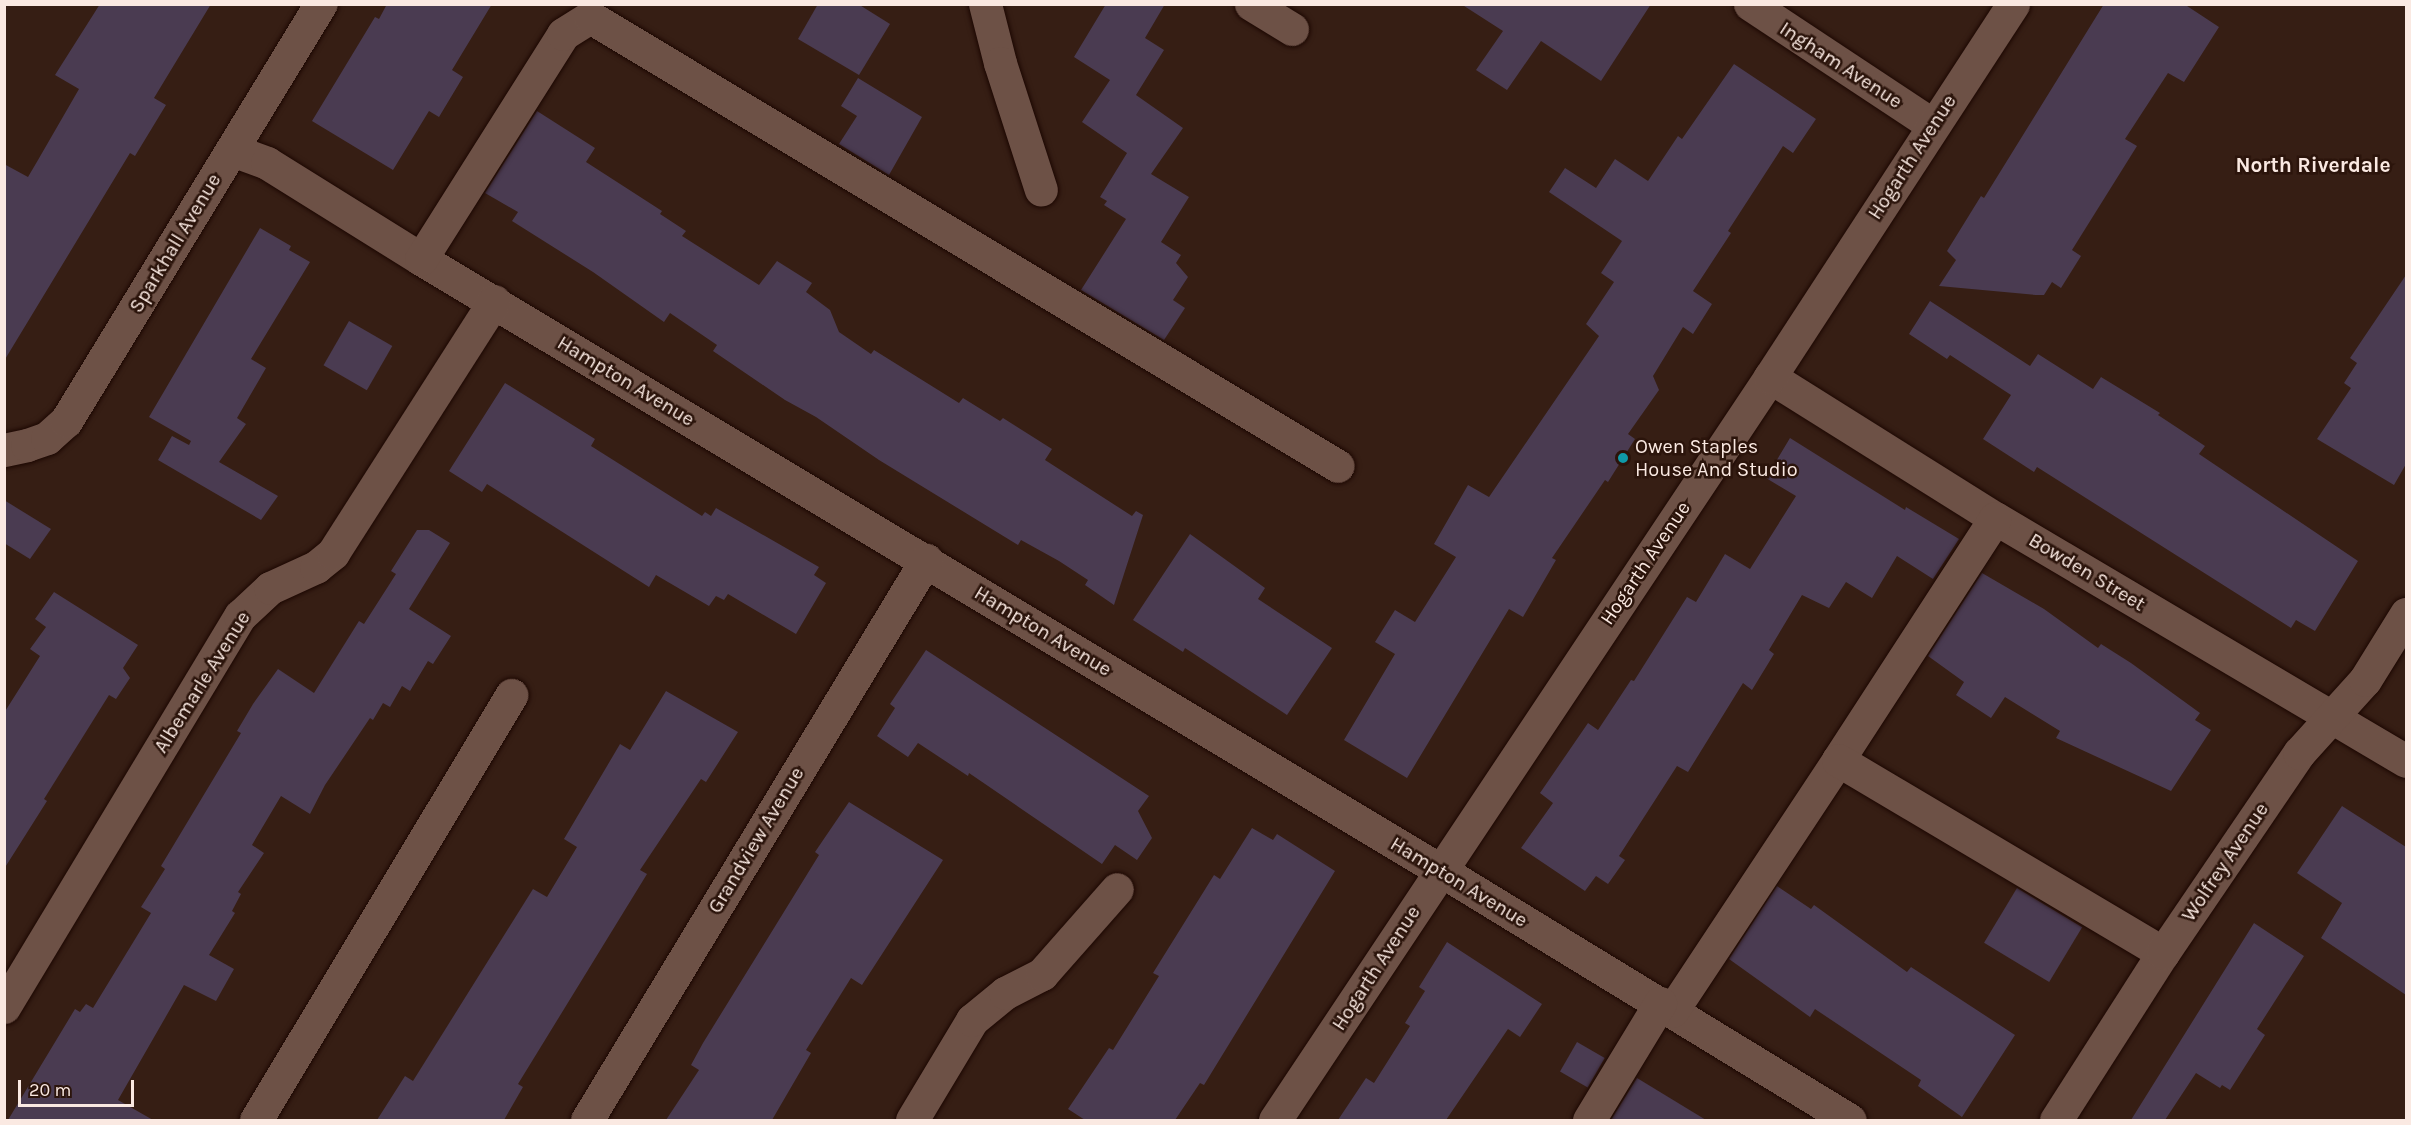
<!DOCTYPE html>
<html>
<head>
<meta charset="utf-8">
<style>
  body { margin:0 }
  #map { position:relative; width:2411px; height:1125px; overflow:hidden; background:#361e14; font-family:Karla,sans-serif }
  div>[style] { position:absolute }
  .building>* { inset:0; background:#4a3b51; transform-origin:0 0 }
  .roads { filter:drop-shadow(0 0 2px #1c0702) drop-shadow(0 0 2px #1c0702) }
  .minor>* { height:33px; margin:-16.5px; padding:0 16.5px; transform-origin:16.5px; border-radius:16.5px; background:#6d5146 }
  .dots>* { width:16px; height:16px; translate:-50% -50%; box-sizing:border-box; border:3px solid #2b140b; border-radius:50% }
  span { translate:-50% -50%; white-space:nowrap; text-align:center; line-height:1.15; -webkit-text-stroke:5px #2b140b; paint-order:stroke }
  .street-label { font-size:20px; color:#fae9e2 }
  .poi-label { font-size:20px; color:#fae9e2 }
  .left { translate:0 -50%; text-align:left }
  .neighbourhood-label { font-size:21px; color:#fae9e2; font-weight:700 }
  .frame { position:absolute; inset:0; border:6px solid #fae9e2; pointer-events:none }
  .scale { position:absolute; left:18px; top:1080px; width:116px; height:27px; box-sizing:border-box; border:3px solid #fae9e2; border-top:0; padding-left:8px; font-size:18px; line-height:21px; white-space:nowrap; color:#fae9e2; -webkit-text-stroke:4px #2b140b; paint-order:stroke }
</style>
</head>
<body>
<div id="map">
  <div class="building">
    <div style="clip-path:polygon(100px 4px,211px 4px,154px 98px,166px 105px,135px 156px,130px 153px,4px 361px,4px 164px,28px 177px,38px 160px,79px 89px,55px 75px)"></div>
    <div style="clip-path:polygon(387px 4px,492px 4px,452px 70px,463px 77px,439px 117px,429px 111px,393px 170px,312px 121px,375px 17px,379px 19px)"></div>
    <div style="clip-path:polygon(818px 4px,858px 4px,890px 24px,859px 75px,798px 39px)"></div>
    <div style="clip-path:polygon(1106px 4px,1165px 4px,1145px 38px,1164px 50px,1136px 95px,1183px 128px,1151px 174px,1189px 197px,1161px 242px,1181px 255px,1176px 263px,1188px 277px,1173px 300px,1185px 308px,1164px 340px,1081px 290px,1126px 219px,1104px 205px,1107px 201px,1100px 197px,1127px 153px,1082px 122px,1110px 80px,1074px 57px)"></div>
    <div style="clip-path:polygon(1461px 4px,1651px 4px,1601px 81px,1541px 41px,1507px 90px,1476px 70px,1503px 31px)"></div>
    <div style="clip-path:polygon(2104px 4px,2184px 4px,2219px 27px,2184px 82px,2168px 73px,2125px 139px,2137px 146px,2072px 250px,2081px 256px,2061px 288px,2052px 282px,2044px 295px,2036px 295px,1939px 286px,1956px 260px,1947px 251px,1981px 196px,1984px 198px)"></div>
    <div style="clip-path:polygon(1734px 64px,1816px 119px,1793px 153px,1783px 146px,1728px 231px,1731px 233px,1693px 291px,1712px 304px,1693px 334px,1683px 327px,1653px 376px,1659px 390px,1628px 434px,1635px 439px,1608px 482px,1605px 480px,1552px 558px,1556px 560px,1523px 617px,1509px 609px,1407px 778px,1344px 740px,1395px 654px,1375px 642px,1395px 610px,1415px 622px,1456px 557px,1434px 544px,1468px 485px,1489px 497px,1599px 336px,1586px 324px,1614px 282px,1601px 273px,1622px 241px,1549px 192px,1565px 168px,1596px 188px,1615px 159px,1648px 181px,1678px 136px,1682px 139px)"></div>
    <div style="clip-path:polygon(858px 78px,922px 117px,889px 175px,839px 144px,857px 116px,841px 106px)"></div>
    <div style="clip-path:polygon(537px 111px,595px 148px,586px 162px,662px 211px,660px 214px,686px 231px,682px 236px,759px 285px,777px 261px,812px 283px,806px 292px,830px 310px,839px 332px,871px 354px,874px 350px,959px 403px,963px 398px,1000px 421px,1003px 418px,1052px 449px,1045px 460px,1132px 516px,1136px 511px,1143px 515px,1114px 605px,1085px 585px,1088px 580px,1059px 561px,1021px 540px,1018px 545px,879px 460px,816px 417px,785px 400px,713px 351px,717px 345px,670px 313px,664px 322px,593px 272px,512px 221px,518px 212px,485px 193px)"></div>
    <div style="clip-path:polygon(260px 228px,291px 246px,289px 250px,310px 262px,251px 359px,266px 368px,237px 418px,246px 424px,219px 462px,278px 496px,261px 520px,158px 460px,172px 436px,189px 445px,191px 441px,149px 417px)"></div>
    <div style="clip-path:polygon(2406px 275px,2406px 464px,2394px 485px,2317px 439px,2351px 388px,2344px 383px,2357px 363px,2350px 358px)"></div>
    <div style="clip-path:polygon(1930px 301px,2030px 366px,2038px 354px,2093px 389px,2101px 377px,2160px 413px,2158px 415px,2205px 446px,2199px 454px,2358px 561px,2315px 631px,2296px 620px,2291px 628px,2037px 467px,2034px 472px,1983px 439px,2011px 395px,1950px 355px,1947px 359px,1909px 334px)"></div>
    <div style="left:349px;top:321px;width:50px;height:51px;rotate:30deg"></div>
    <div style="clip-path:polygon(505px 383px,595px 439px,591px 446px,702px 516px,705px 512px,711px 516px,716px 508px,819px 567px,814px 575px,826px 583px,796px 634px,728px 594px,724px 600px,716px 596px,709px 606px,656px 575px,649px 587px,487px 484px,482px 492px,449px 471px)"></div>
    <div style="clip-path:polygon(1790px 438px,1905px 510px,1906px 507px,1959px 539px,1933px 579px,1897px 556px,1872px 598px,1846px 582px,1829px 608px,1802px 595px,1769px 650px,1774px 654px,1752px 690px,1743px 683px,1688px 772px,1677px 766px,1619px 856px,1625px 860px,1608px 884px,1596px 876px,1585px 891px,1521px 848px,1553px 803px,1540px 793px,1588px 723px,1598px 730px,1631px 680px,1634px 681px,1687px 597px,1696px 602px,1725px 554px,1750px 569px,1796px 496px,1766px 478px)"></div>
    <div style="clip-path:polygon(4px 500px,51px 529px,30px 559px,4px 543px)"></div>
    <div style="clip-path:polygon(417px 530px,429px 530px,450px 543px,409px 609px,451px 636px,433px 664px,428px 661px,410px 691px,402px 686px,390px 707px,383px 703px,373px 720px,370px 718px,325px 785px,310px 814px,281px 796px,252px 845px,264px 853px,238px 892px,241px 894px,232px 911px,235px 913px,209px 955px,234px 969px,216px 1001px,184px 985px,118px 1100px,153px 1120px,8px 1120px,75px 1009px,80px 1012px,86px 1004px,93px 1008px,151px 913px,141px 907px,165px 869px,161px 866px,241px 733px,237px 731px,253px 704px,278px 669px,314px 693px,359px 621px,364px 624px,396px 574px,391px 571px)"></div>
    <div style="clip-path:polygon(1190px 534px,1265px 588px,1258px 599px,1332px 648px,1287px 715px,1185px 648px,1183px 652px,1133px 620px)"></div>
    <div style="clip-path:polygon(1982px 573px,2044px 609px,2098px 648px,2101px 644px,2131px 663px,2200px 713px,2195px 720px,2211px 730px,2171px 791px,2056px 738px,2060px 731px,2005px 697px,1991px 718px,1956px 695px,1964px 682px,1928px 656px)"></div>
    <div style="clip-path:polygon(54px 592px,138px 645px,123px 668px,130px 678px,116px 699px,109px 695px,44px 799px,47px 801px,4px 869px,4px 713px,40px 656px,30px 649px,46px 627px,35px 619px)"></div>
    <div style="clip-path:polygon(926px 650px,1149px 796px,1138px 811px,1152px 838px,1137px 860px,1115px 845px,1102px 864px,969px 773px,968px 776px,918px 743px,908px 757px,877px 736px,895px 708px,890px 704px)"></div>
    <div style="clip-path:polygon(666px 691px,738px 732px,706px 782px,701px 779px,640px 870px,647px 874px,518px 1084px,523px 1087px,504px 1120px,377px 1120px,405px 1076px,413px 1081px,533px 889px,547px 897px,577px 847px,564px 839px,620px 744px,630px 750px)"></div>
    <div style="clip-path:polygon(849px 802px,943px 860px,862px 985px,851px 978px,806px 1050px,811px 1053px,772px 1120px,666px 1120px,699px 1070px,691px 1065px,703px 1043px,819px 855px,815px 852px)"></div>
    <div style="clip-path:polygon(2342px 806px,2406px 847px,2406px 995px,2321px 938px,2342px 903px,2297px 873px)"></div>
    <div style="clip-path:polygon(1252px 828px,1273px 840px,1277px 834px,1335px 871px,1204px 1085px,1200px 1083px,1175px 1120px,1085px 1120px,1068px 1109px,1109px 1048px,1113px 1050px,1159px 976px,1153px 973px,1214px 875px,1220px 879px)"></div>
    <div style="clip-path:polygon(1777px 886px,1811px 909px,1814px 905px,1907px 972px,1911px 967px,2015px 1035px,1962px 1117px,1918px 1086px,1921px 1080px,1815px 1009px,1810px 1017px,1729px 959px)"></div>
    <div style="left:2017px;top:888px;width:76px;height:64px;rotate:31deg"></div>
    <div style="clip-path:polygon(2254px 923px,2304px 956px,2257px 1029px,2265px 1035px,2230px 1090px,2222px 1085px,2220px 1088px,2196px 1073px,2165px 1120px,2131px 1120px)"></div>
    <div style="clip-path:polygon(1447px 942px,1542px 1004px,1520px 1037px,1508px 1029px,1446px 1120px,1338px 1120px,1366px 1078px,1374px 1083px,1410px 1026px,1405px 1023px,1425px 991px,1419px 987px)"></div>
    <div style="left:1577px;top:1042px;width:32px;height:34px;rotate:30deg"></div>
    <div style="clip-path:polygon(1637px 1078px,1706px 1120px,1611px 1120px)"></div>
  </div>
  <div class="roads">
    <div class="minor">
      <div style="left:985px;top:4px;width:61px;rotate:75.7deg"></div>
      <div style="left:1000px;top:63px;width:133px;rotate:72.1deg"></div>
      <div style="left:1251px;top:4px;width:48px;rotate:31.4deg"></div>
      <div style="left:1750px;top:4px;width:219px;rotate:33.5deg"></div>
      <div style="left:232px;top:150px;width:37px;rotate:20deg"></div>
      <div style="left:267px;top:163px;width:181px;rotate:31.9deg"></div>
      <div style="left:421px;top:259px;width:1188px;rotate:30.95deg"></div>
      <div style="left:1440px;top:870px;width:480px;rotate:31.4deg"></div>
      <div style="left:421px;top:259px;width:266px;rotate:-57.7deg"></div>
      <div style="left:563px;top:34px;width:32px;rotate:-32deg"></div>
      <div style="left:590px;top:17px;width:872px;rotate:30.98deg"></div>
      <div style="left:1770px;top:377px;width:266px;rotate:32.1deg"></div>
      <div style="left:1995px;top:518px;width:477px;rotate:30.6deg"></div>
      <div style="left:4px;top:450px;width:24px;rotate:-12deg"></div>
      <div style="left:27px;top:445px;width:21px;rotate:-19deg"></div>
      <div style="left:47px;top:438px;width:25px;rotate:-42deg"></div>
      <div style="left:66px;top:421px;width:489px;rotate:-58.6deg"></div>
      <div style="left:1838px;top:760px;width:288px;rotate:-57deg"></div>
      <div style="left:4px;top:1007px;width:457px;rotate:-58.9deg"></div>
      <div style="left:240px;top:616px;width:41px;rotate:-43deg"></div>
      <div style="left:270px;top:588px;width:51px;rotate:-24.5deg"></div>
      <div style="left:316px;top:567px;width:22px;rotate:-39deg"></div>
      <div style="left:333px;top:553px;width:299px;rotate:-57.4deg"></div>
      <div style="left:1672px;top:1011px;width:301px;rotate:-56.5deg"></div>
      <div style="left:1838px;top:760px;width:378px;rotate:30.7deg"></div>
      <div style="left:256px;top:1120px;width:496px;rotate:-59deg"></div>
      <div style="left:587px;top:1120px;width:655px;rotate:-58.81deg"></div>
      <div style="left:912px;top:1120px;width:117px;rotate:-59deg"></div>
      <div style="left:972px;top:1020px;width:43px;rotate:-39.3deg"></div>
      <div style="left:1005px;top:993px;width:42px;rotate:-27.2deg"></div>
      <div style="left:1042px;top:974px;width:113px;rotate:-48.6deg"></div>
      <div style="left:1275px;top:1120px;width:893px;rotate:-56.33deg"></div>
      <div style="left:1770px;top:377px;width:445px;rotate:-56.9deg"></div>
      <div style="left:1589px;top:1120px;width:137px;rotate:-58.7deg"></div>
      <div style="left:2056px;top:1120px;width:198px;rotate:-57.4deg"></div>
      <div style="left:2163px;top:953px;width:242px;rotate:-55.8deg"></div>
      <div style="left:2299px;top:753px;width:98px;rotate:-47.9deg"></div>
      <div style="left:2365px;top:680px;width:78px;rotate:-58.2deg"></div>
    </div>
  </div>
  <div class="dots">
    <div style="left:1623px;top:458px;background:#0f9aa8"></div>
  </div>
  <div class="street-label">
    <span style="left:1841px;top:65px;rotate:33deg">Ingham Avenue</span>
    <span style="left:1912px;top:157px;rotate:-57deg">Hogarth Avenue</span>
    <span style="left:175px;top:243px;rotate:-59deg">Sparkhall Avenue</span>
    <span style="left:626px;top:381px;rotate:31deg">Hampton Avenue</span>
    <span style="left:1645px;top:563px;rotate:-56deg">Hogarth Avenue</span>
    <span style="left:2087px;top:572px;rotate:31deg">Bowden Street</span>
    <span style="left:1043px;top:631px;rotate:31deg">Hampton Avenue</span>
    <span style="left:202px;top:682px;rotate:-58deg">Albemarle Avenue</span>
    <span style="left:756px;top:840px;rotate:-59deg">Grandview Avenue</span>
    <span style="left:2225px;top:862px;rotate:-56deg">Wolfrey Avenue</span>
    <span style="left:1459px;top:882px;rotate:31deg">Hampton Avenue</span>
    <span style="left:1376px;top:968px;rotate:-57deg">Hogarth Avenue</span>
  </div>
  <div class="poi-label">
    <span class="left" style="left:1635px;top:458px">Owen Staples<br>House And Studio</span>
  </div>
  <div class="neighbourhood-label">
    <span style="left:2313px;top:165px">North Riverdale</span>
  </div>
  <div class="frame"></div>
  <div class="scale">20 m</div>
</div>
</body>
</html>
